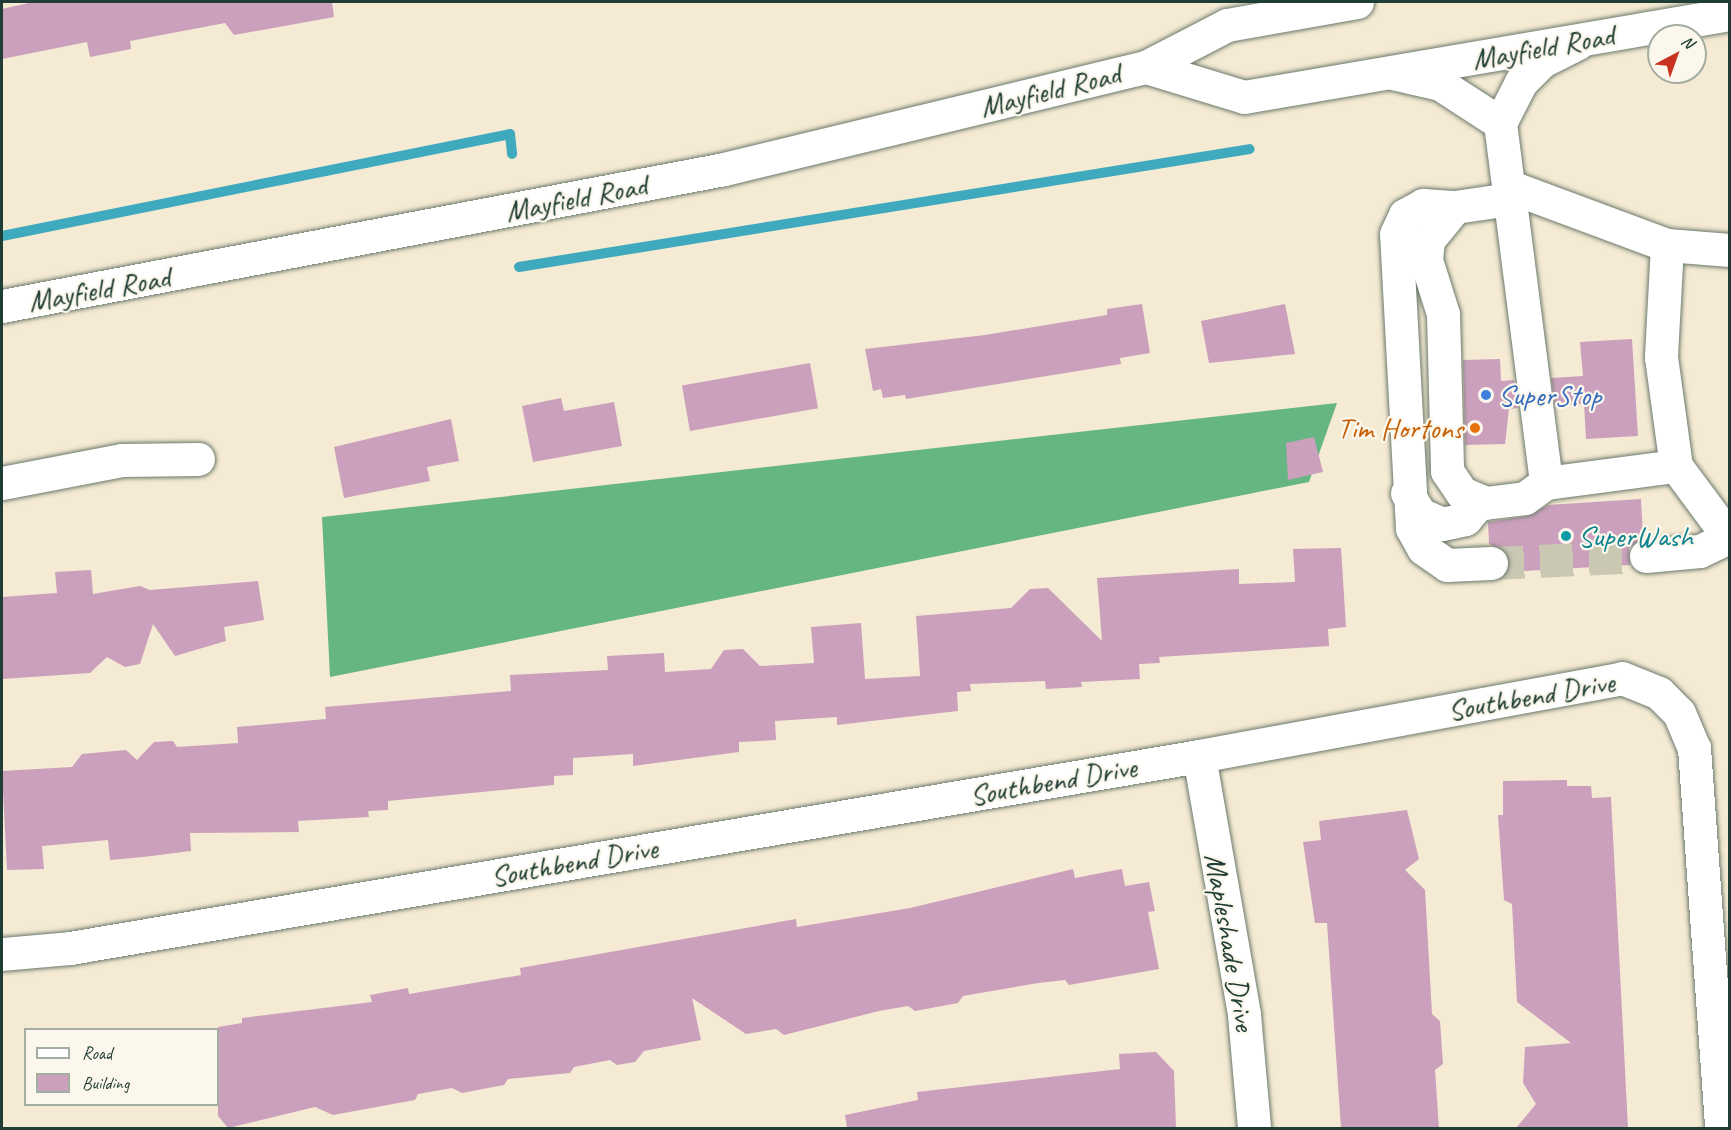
<!DOCTYPE html>
<html>
<head>
<meta charset="utf-8">
<style>
  body { margin:0 }
  #map { position:relative; width:1731px; height:1130px; overflow:hidden; background:#f5ead3; font-family:Caveat,sans-serif }
  div>[style] { position:absolute }
  .forest>* { inset:0; background:#65b682 }
  .stream>* { height:10px; margin:-5px; padding:0 5px; transform-origin:5px; border-radius:5px; background:#3faabe }
  .building>* { inset:0; background:#cba0bc; transform-origin:0 0 }
  .minor-tunnel>* { height:33px; margin-top:-16.5px; transform-origin:0; background:repeating-linear-gradient(90deg,#cac7b3 0 33px,transparent 0 49px) }
  .roads { filter:drop-shadow(0 0 2px #6a7a6c) drop-shadow(0 0 2px #6a7a6c) }
  .minor>* { height:33px; margin:-16.5px; padding:0 16.5px; transform-origin:16.5px; border-radius:16.5px; background:#fff }
  .major>* { height:33px; margin:-16.5px; padding:0 16.5px; transform-origin:16.5px; border-radius:16.5px; background:#fff }
  .dots>* { width:16px; height:16px; translate:-50% -50%; box-sizing:border-box; border:3px solid #fbf7ec; border-radius:50% }
  span { translate:-50% -50%; white-space:nowrap; text-align:center; line-height:1.15; -webkit-text-stroke:4.5px #fbf7ec; paint-order:stroke }
  .street-label { font-size:30px; color:#1f3d34 }
  .shop-label { font-size:30px; color:#366cbe }
  .left { translate:0 -50%; text-align:left }
  .food-label { font-size:30px; color:#c56008 }
  .right { translate:-100% -50%; text-align:right }
  .culture-label { font-size:30px; color:#0d838f }
  .frame { position:absolute; inset:0; border:3px solid #1f3d34; pointer-events:none }
  .legend { position:absolute; left:24px; top:1028px; width:195px; height:78px; box-sizing:border-box; background:#fbf7ec; border:2px solid #a3ada2; margin:0; padding:8px 10px; list-style:none; font-size:18px; color:#1f3d34 }
  .legend li { display:flex; align-items:center; gap:12px; height:30px }
  .legend b { width:30px; border:2px solid #a3ada2 }
  .north { position:absolute; left:1647px; top:24px; width:60px; height:60px; box-sizing:border-box; background:#fbf7ec; border:2px solid #a3ada2; border-radius:50%; rotate:41deg; font-size:16px; font-weight:700; line-height:24px; text-align:center; color:#1f3d34 }
  .north::after { content:''; display:block; margin:auto; width:21px; height:27px; background:#c8321e; clip-path:polygon(50% 0,100% 100%,50% 72%,0 100%) }
</style>
</head>
<body>
<div id="map">
  <div class="forest">
    <div style="clip-path:polygon(1337px 403px,1309px 482px,330px 677px,322px 517px)"></div>
  </div>
  <div class="stream">
    <div style="left:2px;top:236px;width:518px;rotate:-11.35deg"></div>
    <div style="left:510px;top:134px;width:20px;rotate:84deg"></div>
    <div style="left:519px;top:267px;width:740px;rotate:-9.17deg"></div>
  </div>
  <div class="building">
    <div style="clip-path:polygon(33px 2px,332px 2px,334px 17px,234px 35px,225px 23px,130px 41px,131px 49px,90px 57px,87px 42px,2px 59px,2px 9px)"></div>
    <div style="clip-path:polygon(1142px 304px,1150px 353px,1120px 358px,1121px 364px,906px 399px,905px 395px,883px 398px,881px 389px,873px 391px,865px 349px,985px 335px,1107px 315px,1107px 309px)"></div>
    <div style="clip-path:polygon(1285px 304px,1295px 354px,1209px 363px,1201px 321px)"></div>
    <div style="clip-path:polygon(1632px 339px,1638px 436px,1586px 439px,1584px 404px,1555px 406px,1551px 378px,1583px 376px,1580px 342px)"></div>
    <div style="clip-path:polygon(1500px 359px,1501px 381px,1514px 380px,1518px 408px,1509px 409px,1505px 444px,1465px 445px,1463px 360px)"></div>
    <div style="left:810px;top:363px;width:46px;height:130px;rotate:80deg"></div>
    <div style="clip-path:polygon(561px 398px,564px 411px,614px 402px,622px 446px,533px 462px,522px 406px)"></div>
    <div style="clip-path:polygon(451px 419px,459px 461px,427px 467px,430px 481px,344px 498px,334px 447px)"></div>
    <div style="clip-path:polygon(1314px 437px,1323px 472px,1288px 480px,1286px 443px)"></div>
    <div style="clip-path:polygon(1641px 499px,1643px 538px,1629px 548px,1630px 565px,1507px 572px,1506px 552px,1489px 544px,1488px 522px,1528px 516px,1548px 505px)"></div>
    <div style="clip-path:polygon(1341px 548px,1346px 627px,1328px 629px,1329px 646px,1159px 657px,1160px 663px,1139px 664px,1140px 679px,1081px 682px,1082px 687px,1046px 689px,1045px 681px,970px 684px,971px 691px,957px 692px,958px 711px,837px 725px,837px 717px,775px 721px,776px 740px,739px 742px,739px 752px,633px 766px,633px 754px,573px 758px,573px 775px,554px 776px,554px 785px,388px 801px,388px 810px,368px 811px,369px 817px,298px 821px,299px 832px,190px 833px,191px 851px,143px 857px,110px 860px,108px 840px,42px 846px,44px 869px,7px 870px,2px 771px,72px 767px,82px 754px,126px 750px,137px 760px,154px 742px,173px 741px,177px 747px,238px 743px,237px 727px,326px 719px,325px 707px,511px 691px,510px 675px,608px 670px,607px 656px,664px 653px,665px 672px,711px 669px,724px 650px,743px 649px,760px 666px,814px 663px,811px 627px,861px 623px,865px 679px,920px 676px,916px 616px,1011px 608px,1030px 589px,1048px 588px,1102px 641px,1097px 578px,1239px 569px,1239px 584px,1295px 582px,1293px 549px)"></div>
    <div style="clip-path:polygon(91px 570px,93px 594px,140px 586px,150px 590px,258px 581px,264px 620px,224px 627px,226px 641px,175px 656px,153px 624px,140px 664px,125px 667px,107px 657px,90px 673px,2px 679px,2px 597px,57px 593px,55px 572px)"></div>
    <div style="clip-path:polygon(1567px 780px,1567px 786px,1591px 786px,1592px 798px,1611px 797px,1628px 1128px,1516px 1128px,1536px 1104px,1523px 1083px,1525px 1047px,1571px 1043px,1517px 1002px,1512px 904px,1504px 900px,1498px 815px,1503px 815px,1503px 781px)"></div>
    <div style="clip-path:polygon(1407px 810px,1419px 859px,1405px 870px,1425px 890px,1432px 1014px,1440px 1021px,1443px 1064px,1435px 1070px,1439px 1128px,1341px 1128px,1327px 923px,1315px 923px,1303px 842px,1321px 840px,1319px 821px)"></div>
    <div style="clip-path:polygon(1073px 869px,1075px 878px,1122px 869px,1125px 886px,1149px 882px,1155px 911px,1148px 912px,1159px 969px,1069px 985px,1065px 980px,1038px 983px,963px 996px,958px 1003px,915px 1011px,908px 1006px,879px 1011px,784px 1035px,776px 1029px,746px 1034px,692px 998px,701px 1040px,644px 1051px,635px 1062px,617px 1065px,610px 1060px,574px 1067px,570px 1073px,508px 1079px,504px 1085px,462px 1093px,452px 1088px,418px 1094px,415px 1100px,333px 1115px,315px 1107px,228px 1128px,218px 1116px,218px 1027px,242px 1023px,242px 1018px,372px 1002px,370px 995px,408px 988px,409px 994px,521px 975px,520px 968px,796px 919px,797px 927px,910px 908px)"></div>
    <div style="clip-path:polygon(1156px 1052px,1174px 1071px,1176px 1128px,847px 1128px,845px 1115px,918px 1100px,917px 1092px,1120px 1069px,1119px 1054px)"></div>
  </div>
  <div class="minor-tunnel">
    <div style="left:1491px;top:563px;width:155px;rotate:-2.6deg"></div>
  </div>
  <div class="roads">
    <div class="minor">
      <div style="left:1578px;top:43px;width:40px;rotate:153.4deg"></div>
      <div style="left:1542px;top:61px;width:30px;rotate:135deg"></div>
      <div style="left:1521px;top:82px;width:46px;rotate:117.1deg"></div>
      <div style="left:1500px;top:123px;width:363px;rotate:82.7deg"></div>
      <div style="left:1546px;top:483px;width:131px;rotate:-7.5deg"></div>
      <div style="left:1392px;top:73px;width:49px;rotate:12.9deg"></div>
      <div style="left:1440px;top:84px;width:72px;rotate:33deg"></div>
      <div style="left:1508px;top:186px;width:170px;rotate:20.4deg"></div>
      <div style="left:1667px;top:245px;width:112px;rotate:93.1deg"></div>
      <div style="left:1661px;top:357px;width:110px;rotate:82.2deg"></div>
      <div style="left:1676px;top:466px;width:91px;rotate:53.5deg"></div>
      <div style="left:1455px;top:207px;width:43px;rotate:129.3deg"></div>
      <div style="left:1428px;top:240px;width:20px;rotate:96deg"></div>
      <div style="left:1426px;top:260px;width:57px;rotate:72.5deg"></div>
      <div style="left:1443px;top:314px;width:157px;rotate:88.5deg"></div>
      <div style="left:1447px;top:471px;width:27px;rotate:56deg"></div>
      <div style="left:1462px;top:493px;width:25px;rotate:23deg"></div>
      <div style="left:1485px;top:503px;width:40px;rotate:-7.1deg"></div>
      <div style="left:1525px;top:498px;width:26px;rotate:-36deg"></div>
      <div style="left:1667px;top:245px;width:63px;rotate:4.5deg"></div>
      <div style="left:2px;top:483px;width:122px;rotate:-10.9deg"></div>
      <div style="left:122px;top:460px;width:76px;rotate:-0.8deg"></div>
      <div style="left:1407px;top:493px;width:25px;rotate:58deg"></div>
      <div style="left:1420px;top:514px;width:24px;rotate:24deg"></div>
      <div style="left:1442px;top:524px;width:24px;rotate:-12deg"></div>
      <div style="left:1465px;top:519px;width:23px;rotate:-49deg"></div>
      <div style="left:1646px;top:556px;width:54px;rotate:-5.3deg"></div>
      <div style="left:1700px;top:551px;width:30px;rotate:-26deg"></div>
      <div style="left:1491px;top:563px;width:44px;rotate:177.4deg"></div>
      <div style="left:1447px;top:565px;width:29px;rotate:-145deg"></div>
      <div style="left:1423px;top:548px;width:23px;rotate:-119deg"></div>
      <div style="left:1412px;top:528px;width:294px;rotate:-93.1deg"></div>
      <div style="left:1396px;top:234px;width:21px;rotate:-65deg"></div>
      <div style="left:1405px;top:215px;width:21px;rotate:-29deg"></div>
      <div style="left:1423px;top:205px;width:32px;rotate:4deg"></div>
      <div style="left:1455px;top:207px;width:56px;rotate:-8.3deg"></div>
      <div style="left:1199px;top:756px;width:263px;rotate:80.1deg"></div>
      <div style="left:1244px;top:1015px;width:113px;rotate:84.9deg"></div>
      <div style="left:2px;top:954px;width:68px;rotate:-5deg"></div>
      <div style="left:70px;top:948px;width:1145px;rotate:-9.65deg"></div>
      <div style="left:1199px;top:756px;width:430px;rotate:-10.4deg"></div>
      <div style="left:1622px;top:678px;width:40px;rotate:22deg"></div>
      <div style="left:1659px;top:693px;width:28px;rotate:45deg"></div>
      <div style="left:1679px;top:713px;width:38px;rotate:67deg"></div>
      <div style="left:1694px;top:748px;width:381px;rotate:85.9deg"></div>
    </div>
    <div class="major">
      <div style="left:1146px;top:67px;width:102px;rotate:17deg"></div>
      <div style="left:1244px;top:97px;width:493px;rotate:-9.7deg"></div>
      <div style="left:2px;top:306px;width:735px;rotate:-10.74deg"></div>
      <div style="left:724px;top:169px;width:434px;rotate:-13.6deg"></div>
      <div style="left:1146px;top:67px;width:91px;rotate:-27.4deg"></div>
      <div style="left:1227px;top:25px;width:132px;rotate:-10deg"></div>
    </div>
  </div>
  <div class="dots">
    <div style="left:1486px;top:395px;background:#3f7fe0"></div>
    <div style="left:1475px;top:428px;background:#e8710a"></div>
    <div style="left:1566px;top:536px;background:#0f9aa8"></div>
  </div>
  <div class="street-label">
    <span style="left:1543px;top:47px;rotate:-10deg">Mayfield Road</span>
    <span style="left:1050px;top:90px;rotate:-14deg">Mayfield Road</span>
    <span style="left:576px;top:198px;rotate:-11deg">Mayfield Road</span>
    <span style="left:99px;top:289px;rotate:-10deg">Mayfield Road</span>
    <span style="left:1531px;top:696px;rotate:-10deg">Southbend Drive</span>
    <span style="left:1053px;top:781px;rotate:-10deg">Southbend Drive</span>
    <span style="left:574px;top:862px;rotate:-10deg">Southbend Drive</span>
    <span style="left:1230px;top:942px;rotate:80deg">Mapleshade Drive</span>
  </div>
  <div class="shop-label">
    <span class="left" style="left:1498px;top:395px">SuperStop</span>
  </div>
  <div class="food-label">
    <span class="right" style="left:1463px;top:428px">Tim Hortons</span>
  </div>
  <div class="culture-label">
    <span class="left" style="left:1578px;top:536px">SuperWash</span>
  </div>
  <div class="frame"></div>
  <ul class="legend">
  <li><b style="height:8px;background:#fff"></b>Road</li>
  <li><b style="height:16px;background:#cba0bc"></b>Building</li>
  </ul>
  <div class="north">N</div>
</div>
</body>
</html>
